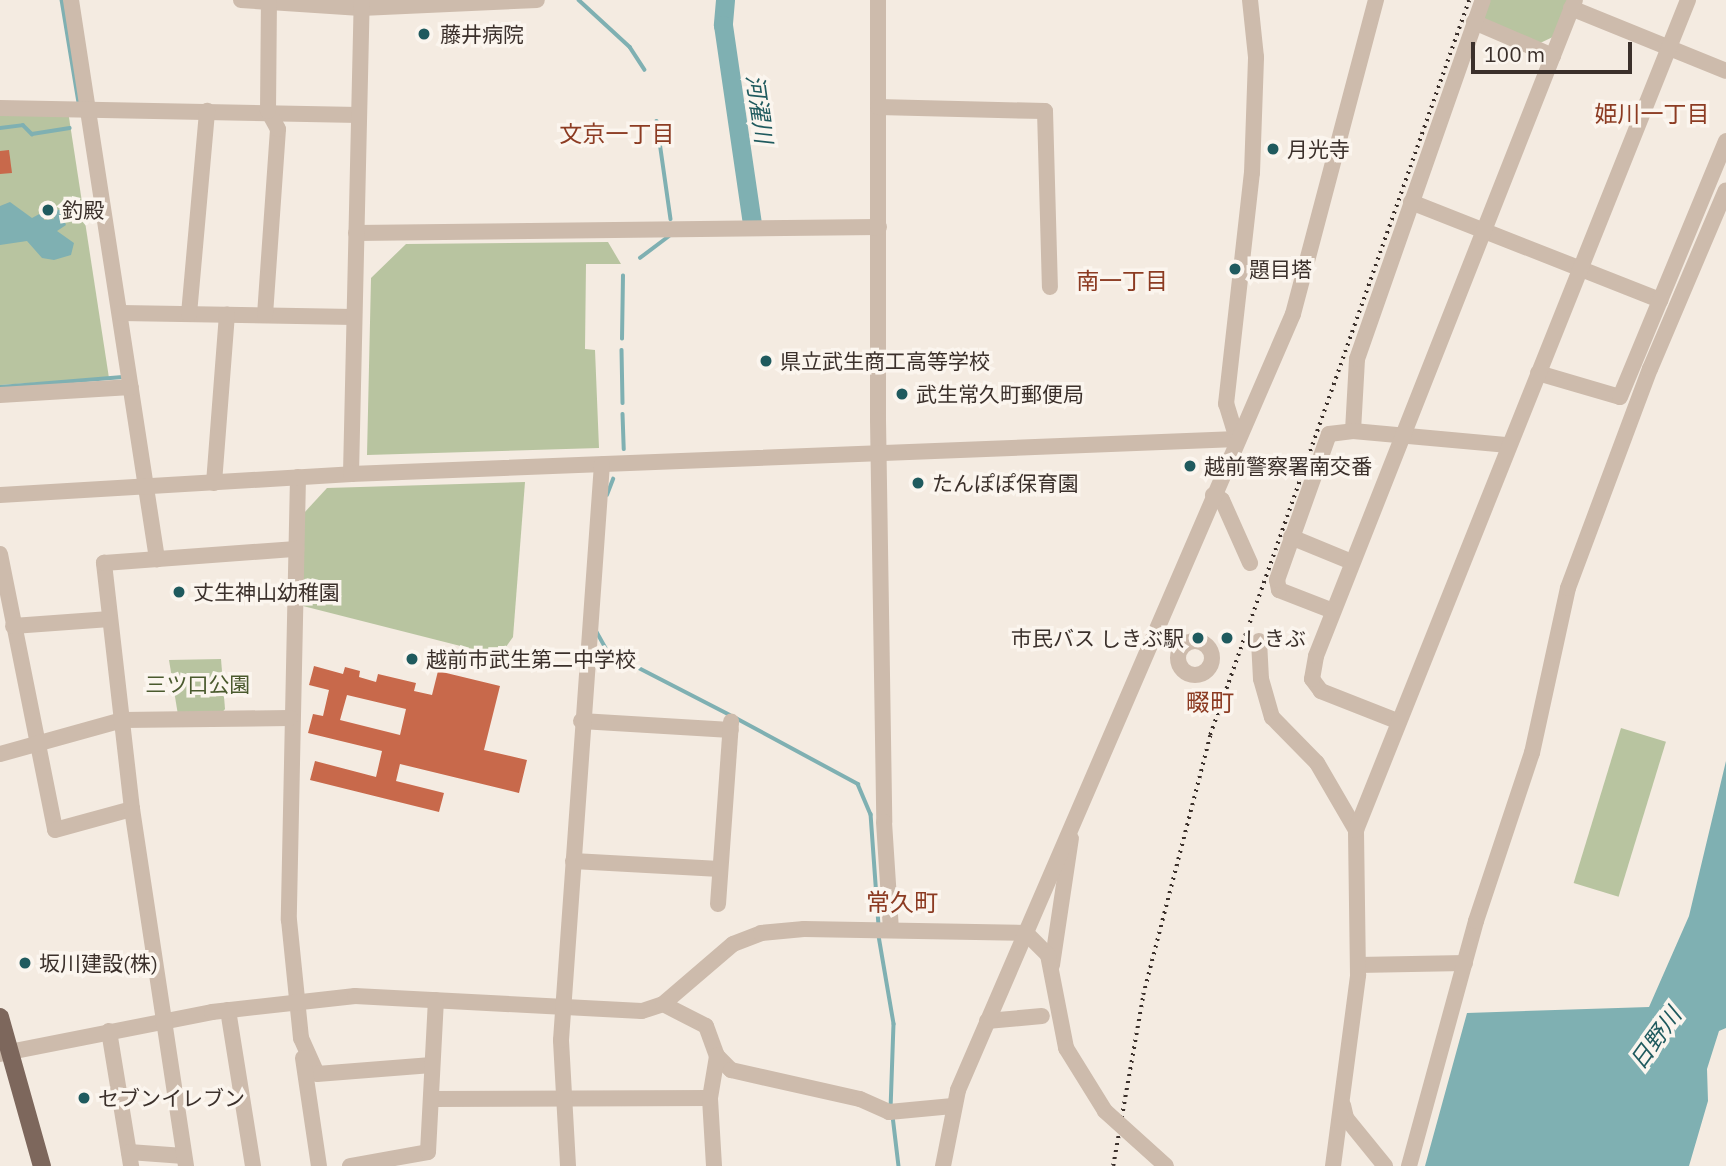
<!DOCTYPE html>
<html>
<head>
<meta charset="utf-8">
<style>
  body { margin:0 }
  #map { position:relative; width:1726px; height:1166px; overflow:hidden; background:#f4ebe1; font-family:"IBM Plex Sans","Noto Sans JP",sans-serif }
  div>[style] { position:absolute }
  .green>* { inset:0; background:#b8c4a0; transform-origin:0 0 }
  .water>* { inset:0; background:#7fb0b2 }
  .stream>* { height:3.5px; margin:-1.75px; padding:0 1.75px; transform-origin:1.75px; border-radius:1.75px; background:#7fb0b2 }
  .river>* { height:19px; margin:-9.5px; padding:0 9.5px; transform-origin:9.5px; border-radius:9.5px; background:#7fb0b2 }
  .building>* { inset:0; background:#c8694b }
  .minor>* { height:16px; margin:-8px; padding:0 8px; transform-origin:8px; border-radius:8px; background:#cdbbac }
  .minor>.ring { margin:-8px; padding:0; box-sizing:content-box; background:none; border:16px solid #cdbbac; border-radius:50% }
  .major>* { height:18px; margin:-9px; padding:0 9px; transform-origin:9px; border-radius:9px; background:#7d675c }
  .rail>* { height:3.5px; margin-top:-1.75px; transform-origin:0; background:repeating-linear-gradient(90deg,#3b302b 0 2px,transparent 0 7px) }
  .minor-bridge>* { height:16px; margin:-8px; padding:0 8px; transform-origin:8px; border-radius:8px; background:#cdbbac }
  .dots>* { width:19px; height:19px; translate:-50% -50%; box-sizing:border-box; border:4px solid #fbf5ee; border-radius:50% }
  span { translate:-50% -50%; white-space:nowrap; text-align:center; line-height:1.15; -webkit-text-stroke:7px #fbf5ee; paint-order:stroke }
  .poi-label { font-size:21px; color:#3b302b }
  .left { translate:0 -50%; text-align:left }
  .right { translate:-100% -50%; text-align:right }
  .park-label { font-size:21px; color:#4a5a2e }
  .water-label { font-size:23px; color:#1f5a5e; font-style:italic }
  .neighbourhood-label { font-size:23px; color:#8c3b22 }
  .quarter-label { font-size:24px; color:#8c3b22 }
  .scale { position:absolute; left:1471px; top:42px; width:161px; height:32px; box-sizing:border-box; border:4px solid #3b302b; border-top:0; padding-left:9px; font-size:21px; line-height:24px; white-space:nowrap; color:#3b302b; -webkit-text-stroke:5px #fbf5ee; paint-order:stroke }
</style>
</head>
<body>
<div id="map">
  <div class="green">
    <div style="clip-path:polygon(1486px 0,1569px 0,1555px 36px,1538px 44px,1484px 22px)"></div>
    <div style="clip-path:polygon(68px 111px,109px 378px,0 385px,0 112px)"></div>
    <div style="clip-path:polygon(608px 242px,621px 264px,586px 264px,585px 349px,595px 350px,599px 448px,367px 455px,371px 278px,406px 244px)"></div>
    <div style="clip-path:polygon(525px 482px,513px 637px,503px 651px,492px 654px,299px 605px,304px 513px,327px 488px)"></div>
    <div style="clip-path:polygon(221px 659px,225px 709px,221px 714px,178px 715px,169px 660px)"></div>
    <div style="left:1621px;top:728px;width:47px;height:162px;rotate:17deg"></div>
  </div>
  <div class="water">
    <div style="clip-path:polygon(10px 202px,32px 218px,43px 212px,44px 220px,54px 219px,53px 209px,60px 210px,66px 225px,57px 231px,74px 243px,71px 255px,54px 260px,42px 258px,27px 241px,0 245px,0 206px)"></div>
    <div style="clip-path:polygon(1726px 761px,1726px 1028px,1719px 1031px,1707px 1069px,1708px 1101px,1689px 1166px,1425px 1166px,1467px 1013px,1649px 1007px,1689px 916px)"></div>
  </div>
  <div class="stream">
    <div style="left:62px;top:0;width:104px;rotate:80.6deg"></div>
    <div style="left:579px;top:0;width:69px;rotate:42.7deg"></div>
    <div style="left:630px;top:47px;width:27px;rotate:57deg"></div>
    <div style="left:657px;top:121px;width:99px;rotate:81.9deg"></div>
    <div style="left:0;top:128px;width:23px;rotate:-7deg"></div>
    <div style="left:23px;top:125px;width:13px;rotate:45deg"></div>
    <div style="left:32px;top:134px;width:38px;rotate:-9deg"></div>
    <div style="left:640px;top:258px;width:36px;rotate:-37deg"></div>
    <div style="left:622px;top:339px;width:63px;rotate:-89.1deg"></div>
    <div style="left:622px;top:350px;width:53px;rotate:88.9deg"></div>
    <div style="left:0;top:387px;width:123px;rotate:-4.6deg"></div>
    <div style="left:623px;top:414px;width:35px;rotate:88deg"></div>
    <div style="left:607px;top:495px;width:17px;rotate:-69deg"></div>
    <div style="left:597px;top:632px;width:23px;rotate:61deg"></div>
    <div style="left:608px;top:652px;width:137px;rotate:27.3deg"></div>
    <div style="left:736px;top:718px;width:139px;rotate:28.4deg"></div>
    <div style="left:858px;top:784px;width:33px;rotate:67deg"></div>
    <div style="left:871px;top:814px;width:111px;rotate:85.9deg"></div>
    <div style="left:879px;top:936px;width:89px;rotate:80.3deg"></div>
    <div style="left:894px;top:1024px;width:84px;rotate:92deg"></div>
    <div style="left:893px;top:1116px;width:50px;rotate:83.2deg"></div>
  </div>
  <div class="river">
    <div style="left:725px;top:0;width:25px;rotate:95deg"></div>
    <div style="left:723px;top:25px;width:201px;rotate:81.7deg"></div>
  </div>
  <div class="building">
    <div style="clip-path:polygon(9px 150px,12px 173px,0 174px,0 151px)"></div>
    <div style="clip-path:polygon(evenodd,314px 666px,343px 674px,345px 667px,360px 671px,359px 677px,376px 682px,378px 674px,416px 683px,414px 691px,432px 695px,438px 671px,500px 686px,484px 750px,527px 760px,519px 793px,400px 764px,396px 781px,444px 793px,439px 812px,310px 780px,315px 761px,376px 777px,382px 751px,308px 733px,313px 714px,323px 716px,329px 690px,309px 685px,314px 666px,347px 695px,406px 709px,400px 735px,340px 720px,347px 695px)"></div>
  </div>
  <div class="minor">
    <div style="left:71px;top:0;width:566px;rotate:81.25deg"></div>
    <div style="left:241px;top:0;width:120px;rotate:3.8deg"></div>
    <div style="left:361px;top:8px;width:176px;rotate:-2.6deg"></div>
    <div style="left:878px;top:0;width:420px;rotate:90deg"></div>
    <div style="left:878px;top:420px;width:402px;rotate:89.1deg"></div>
    <div style="left:884px;top:822px;width:108px;rotate:86.3deg"></div>
    <div style="left:1571px;top:8px;width:167px;rotate:22.1deg"></div>
    <div style="left:1474px;top:22px;width:86px;rotate:23.3deg"></div>
    <div style="left:878px;top:107px;width:167px;rotate:1.4deg"></div>
    <div style="left:1045px;top:111px;width:176px;rotate:88.4deg"></div>
    <div style="left:0;top:108px;width:359px;rotate:1.1deg"></div>
    <div style="left:1411px;top:202px;width:268px;rotate:21.5deg"></div>
    <div style="left:356px;top:233px;width:523px;rotate:-0.66deg"></div>
    <div style="left:121px;top:313px;width:233px;rotate:1deg"></div>
    <div style="left:189px;top:314px;width:204px;rotate:-84.9deg"></div>
    <div style="left:265px;top:315px;width:186px;rotate:-86deg"></div>
    <div style="left:278px;top:129px;width:21px;rotate:-119deg"></div>
    <div style="left:268px;top:111px;width:111px;rotate:-89.5deg"></div>
    <div style="left:1538px;top:373px;width:85px;rotate:16.3deg"></div>
    <div style="left:1620px;top:397px;width:277px;rotate:-67.5deg"></div>
    <div style="left:0;top:395px;width:131px;rotate:-3.5deg"></div>
    <div style="left:1353px;top:431px;width:72px;rotate:-86.8deg"></div>
    <div style="left:1357px;top:359px;width:380px;rotate:-70.7deg"></div>
    <div style="left:351px;top:474px;width:474px;rotate:-88.7deg"></div>
    <div style="left:298px;top:477px;width:443px;rotate:91.2deg"></div>
    <div style="left:289px;top:920px;width:119px;rotate:84.2deg"></div>
    <div style="left:301px;top:1038px;width:39px;rotate:66deg"></div>
    <div style="left:317px;top:1074px;width:115px;rotate:-4.5deg"></div>
    <div style="left:214px;top:483px;width:169px;rotate:-85.6deg"></div>
    <div style="left:0;top:495px;width:352px;rotate:-3.4deg"></div>
    <div style="left:351px;top:474px;width:887px;rotate:-2.26deg"></div>
    <div style="left:1237px;top:439px;width:37px;rotate:-107deg"></div>
    <div style="left:1226px;top:404px;width:232px;rotate:-83.6deg"></div>
    <div style="left:1252px;top:173px;width:116px;rotate:-88deg"></div>
    <div style="left:1256px;top:57px;width:57px;rotate:-96deg"></div>
    <div style="left:1213px;top:495px;width:10px;rotate:29deg"></div>
    <div style="left:1222px;top:500px;width:69px;rotate:66deg"></div>
    <div style="left:1291px;top:537px;width:66px;rotate:22.3deg"></div>
    <div style="left:0;top:554px;width:281px;rotate:78.7deg"></div>
    <div style="left:55px;top:830px;width:80px;rotate:-15.3deg"></div>
    <div style="left:1333px;top:611px;width:58px;rotate:-158.7deg"></div>
    <div style="left:1279px;top:590px;width:10px;rotate:-101deg"></div>
    <div style="left:1277px;top:580px;width:155px;rotate:-70.4deg"></div>
    <div style="left:1329px;top:434px;width:24px;rotate:-7deg"></div>
    <div style="left:1353px;top:431px;width:156px;rotate:5.2deg"></div>
    <div style="left:13px;top:626px;width:97px;rotate:-4.1deg"></div>
    <div style="left:1259px;top:641px;width:38px;rotate:87deg"></div>
    <div style="left:1261px;top:679px;width:40px;rotate:74deg"></div>
    <div style="left:1272px;top:717px;width:64px;rotate:45.6deg"></div>
    <div style="left:1317px;top:763px;width:78px;rotate:59.8deg"></div>
    <div class="ring" style="left:1178px;top:641px;width:18px;height:18px"></div>
    <div style="left:581px;top:721px;width:150px;rotate:3.4deg"></div>
    <div style="left:1397px;top:721px;width:82px;rotate:-158.5deg"></div>
    <div style="left:1321px;top:691px;width:15px;rotate:-127deg"></div>
    <div style="left:1312px;top:679px;width:23px;rotate:-80deg"></div>
    <div style="left:1316px;top:656px;width:705px;rotate:-68.46deg"></div>
    <div style="left:0;top:754px;width:128px;rotate:-15.5deg"></div>
    <div style="left:123px;top:720px;width:167px;rotate:-0.7deg"></div>
    <div style="left:573px;top:861px;width:147px;rotate:3.1deg"></div>
    <div style="left:718px;top:904px;width:183px;rotate:-85.9deg"></div>
    <div style="left:1052px;top:965px;width:128px;rotate:-81.5deg"></div>
    <div style="left:1358px;top:965px;width:107px;rotate:-1.1deg"></div>
    <div style="left:663px;top:1004px;width:48px;rotate:27.1deg"></div>
    <div style="left:706px;top:1026px;width:32px;rotate:70deg"></div>
    <div style="left:717px;top:1056px;width:20px;rotate:45deg"></div>
    <div style="left:731px;top:1070px;width:132px;rotate:12.7deg"></div>
    <div style="left:860px;top:1099px;width:32px;rotate:24deg"></div>
    <div style="left:889px;top:1112px;width:64px;rotate:-5.4deg"></div>
    <div style="left:228px;top:1010px;width:158px;rotate:80.9deg"></div>
    <div style="left:987px;top:1021px;width:55px;rotate:-5.2deg"></div>
    <div style="left:109px;top:1031px;width:137px;rotate:80.7deg"></div>
    <div style="left:0;top:1054px;width:216px;rotate:-11.2deg"></div>
    <div style="left:212px;top:1012px;width:144px;rotate:-6.4deg"></div>
    <div style="left:355px;top:996px;width:287px;rotate:3deg"></div>
    <div style="left:642px;top:1011px;width:22px;rotate:-18deg"></div>
    <div style="left:663px;top:1004px;width:92px;rotate:-40.6deg"></div>
    <div style="left:733px;top:944px;width:30px;rotate:-21deg"></div>
    <div style="left:761px;top:933px;width:43px;rotate:-5.3deg"></div>
    <div style="left:804px;top:929px;width:222px;rotate:1deg"></div>
    <div style="left:1026px;top:933px;width:31px;rotate:45deg"></div>
    <div style="left:1048px;top:955px;width:95px;rotate:79deg"></div>
    <div style="left:303px;top:1058px;width:109px;rotate:81.6deg"></div>
    <div style="left:431px;top:1099px;width:279px;rotate:-0.2deg"></div>
    <div style="left:1343px;top:1105px;width:13px;rotate:77deg"></div>
    <div style="left:1346px;top:1118px;width:62px;rotate:50.9deg"></div>
    <div style="left:129px;top:1152px;width:55px;rotate:4.2deg"></div>
    <div style="left:186px;top:1166px;width:361px;rotate:-98.6deg"></div>
    <div style="left:132px;top:809px;width:248px;rotate:-96.5deg"></div>
    <div style="left:104px;top:563px;width:193px;rotate:-4.2deg"></div>
    <div style="left:350px;top:1166px;width:79px;rotate:-10.2deg"></div>
    <div style="left:428px;top:1152px;width:152px;rotate:-87deg"></div>
    <div style="left:568px;top:1166px;width:126px;rotate:-93.2deg"></div>
    <div style="left:561px;top:1040px;width:577px;rotate:-85.93deg"></div>
    <div style="left:714px;top:1166px;width:68px;rotate:-93.4deg"></div>
    <div style="left:710px;top:1098px;width:43px;rotate:-80.5deg"></div>
    <div style="left:943px;top:1166px;width:77px;rotate:-78.8deg"></div>
    <div style="left:958px;top:1090px;width:845px;rotate:-66.65deg"></div>
    <div style="left:1293px;top:314px;width:325px;rotate:-75.2deg"></div>
    <div style="left:1333px;top:1166px;width:193px;rotate:-82.5deg"></div>
    <div style="left:1358px;top:975px;width:145px;rotate:-90.8deg"></div>
    <div style="left:1356px;top:830px;width:894px;rotate:-68.2deg"></div>
    <div style="left:1409px;top:1166px;width:254px;rotate:-74.7deg"></div>
    <div style="left:1476px;top:921px;width:177px;rotate:-71.6deg"></div>
    <div style="left:1532px;top:753px;width:169px;rotate:-77.7deg"></div>
    <div style="left:1568px;top:588px;width:234px;rotate:-69.5deg"></div>
    <div style="left:1650px;top:369px;width:194px;rotate:-67deg"></div>
  </div>
  <div class="major">
    <div style="left:0;top:1017px;width:155px;rotate:74.3deg"></div>
  </div>
  <div class="rail">
    <div style="left:1113px;top:1166px;width:174px;rotate:-80deg"></div>
    <div style="left:1143px;top:995px;width:268px;rotate:-75.5deg"></div>
    <div style="left:1210px;top:735px;width:779px;rotate:-70.59deg"></div>
  </div>
  <div class="minor-bridge">
    <div style="left:1066px;top:1048px;width:74px;rotate:58.2deg"></div>
    <div style="left:1105px;top:1111px;width:82px;rotate:42deg"></div>
  </div>
  <div class="dots">
    <div style="left:424px;top:34px;background:#1f5a5e"></div>
    <div style="left:1273px;top:149px;background:#1f5a5e"></div>
    <div style="left:48px;top:210px;background:#1f5a5e"></div>
    <div style="left:1235px;top:269px;background:#1f5a5e"></div>
    <div style="left:766px;top:361px;background:#1f5a5e"></div>
    <div style="left:902px;top:394px;background:#1f5a5e"></div>
    <div style="left:1190px;top:466px;background:#1f5a5e"></div>
    <div style="left:918px;top:483px;background:#1f5a5e"></div>
    <div style="left:179px;top:592px;background:#1f5a5e"></div>
    <div style="left:1198px;top:638px;background:#1f5a5e"></div>
    <div style="left:1227px;top:638px;background:#1f5a5e"></div>
    <div style="left:412px;top:659px;background:#1f5a5e"></div>
    <div style="left:25px;top:963px;background:#1f5a5e"></div>
    <div style="left:84px;top:1098px;background:#1f5a5e"></div>
  </div>
  <div class="poi-label">
    <span class="left" style="left:440px;top:34px">藤井病院</span>
    <span class="left" style="left:1287px;top:149px">月光寺</span>
    <span class="left" style="left:62px;top:210px">釣殿</span>
    <span class="left" style="left:1249px;top:269px">題目塔</span>
    <span class="left" style="left:780px;top:361px">県立武生商工高等学校</span>
    <span class="left" style="left:916px;top:394px">武生常久町郵便局</span>
    <span class="left" style="left:1204px;top:466px">越前警察署南交番</span>
    <span class="left" style="left:932px;top:483px">たんぽぽ保育園</span>
    <span class="left" style="left:193px;top:592px">丈生神山幼稚園</span>
    <span class="right" style="left:1184px;top:638px">市民バス しきぶ駅</span>
    <span class="left" style="left:1243px;top:638px">しきぶ</span>
    <span class="left" style="left:426px;top:659px">越前市武生第二中学校</span>
    <span class="left" style="left:39px;top:963px">坂川建設(株)</span>
    <span class="left" style="left:98px;top:1098px">セブンイレブン</span>
  </div>
  <div class="park-label">
    <span style="left:198px;top:684px">三ツ口公園</span>
  </div>
  <div class="water-label">
    <span style="left:760px;top:109px;rotate:82deg">河濯川</span>
    <span style="left:1655px;top:1038px;rotate:-54deg">日野川</span>
  </div>
  <div class="neighbourhood-label">
    <span style="left:1652px;top:113px">姫川一丁目</span>
    <span style="left:617px;top:133px">文京一丁目</span>
    <span style="left:1122px;top:280px">南一丁目</span>
  </div>
  <div class="quarter-label">
    <span style="left:1210px;top:703px">畷町</span>
    <span style="left:902px;top:903px">常久町</span>
  </div>
  <div class="scale">100 m</div>
</div>
</body>
</html>
